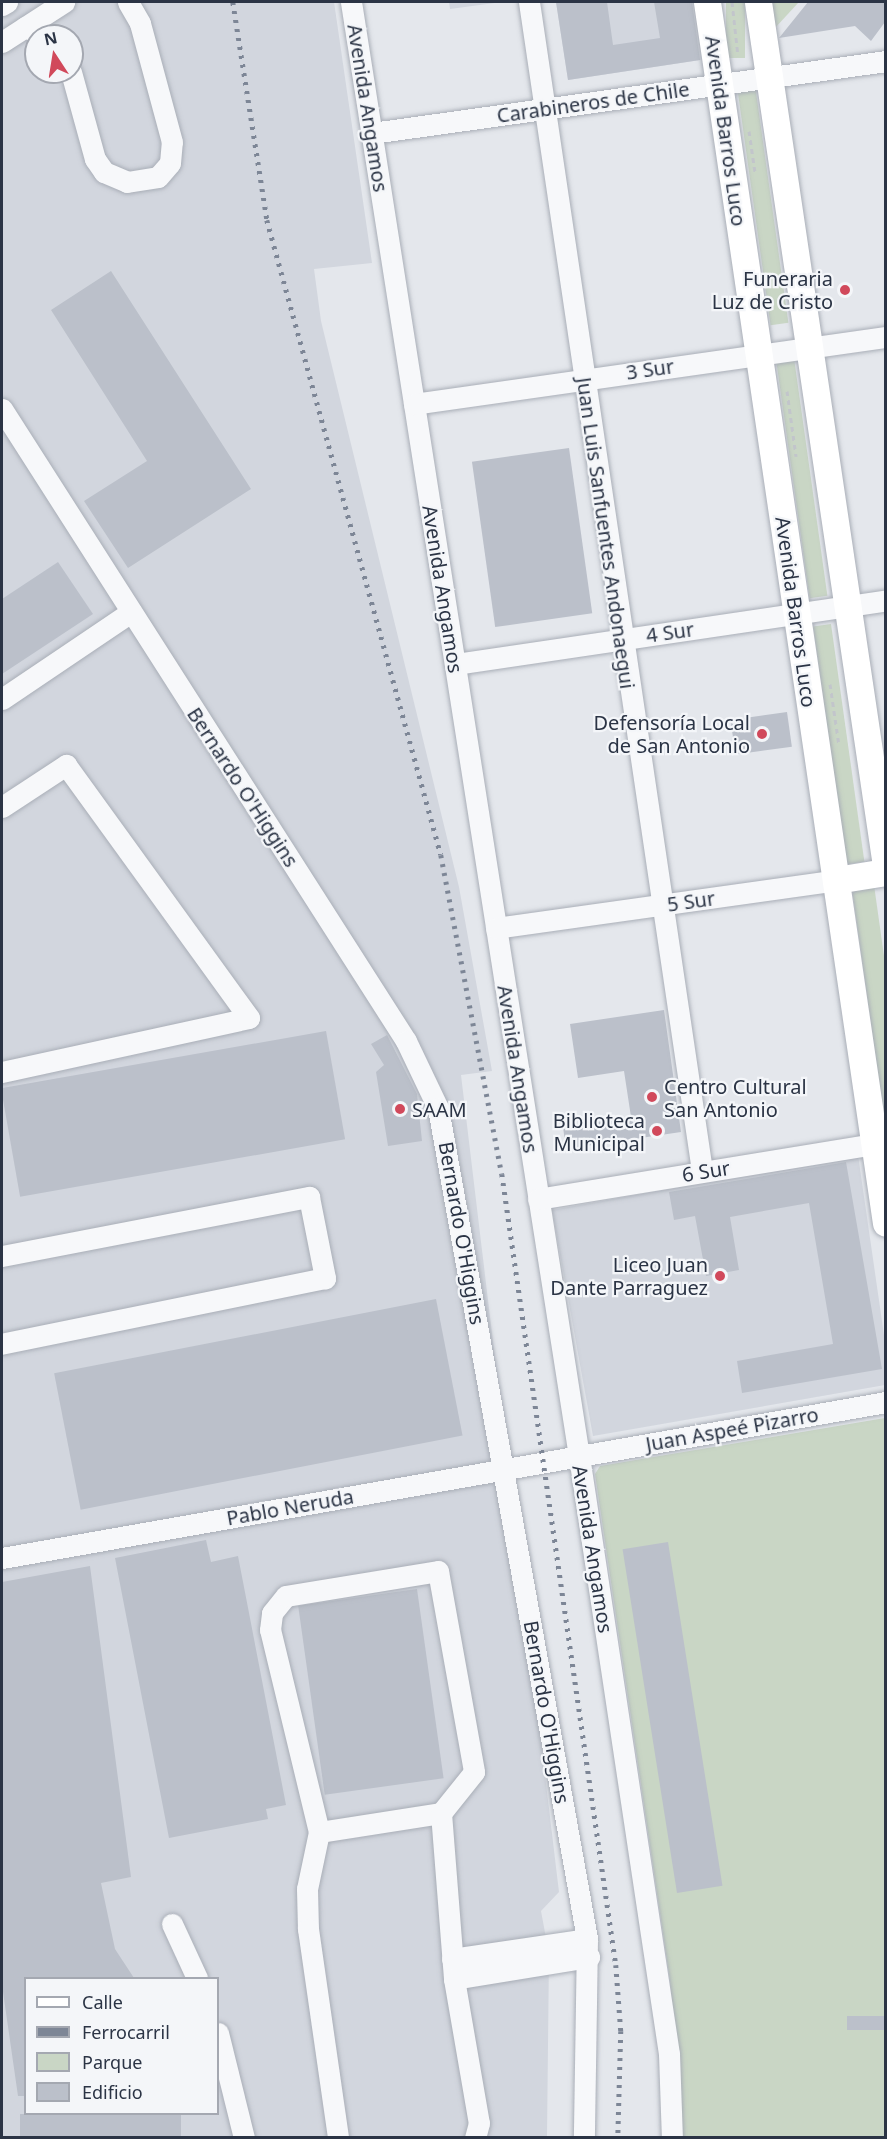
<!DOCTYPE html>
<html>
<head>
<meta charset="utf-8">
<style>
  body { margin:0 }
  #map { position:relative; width:887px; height:2139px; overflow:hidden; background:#e4e7ec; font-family:"Noto Sans",sans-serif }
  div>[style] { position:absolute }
  .built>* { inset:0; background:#d2d6de }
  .green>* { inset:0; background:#c9d6c5; transform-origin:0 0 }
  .building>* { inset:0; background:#bbc0ca; transform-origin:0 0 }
  .path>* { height:3px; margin-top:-1.5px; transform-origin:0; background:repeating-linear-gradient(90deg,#c2c5cb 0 4.5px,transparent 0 9px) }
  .roads { filter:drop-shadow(0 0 2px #a9aeb7) drop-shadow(0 0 2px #a9aeb7) }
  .minor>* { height:21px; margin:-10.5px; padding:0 10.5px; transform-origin:10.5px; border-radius:10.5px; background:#f7f8fa }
  .major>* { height:27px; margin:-13.5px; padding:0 13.5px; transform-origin:13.5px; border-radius:13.5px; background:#fff }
  .rail>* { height:4.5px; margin-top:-2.25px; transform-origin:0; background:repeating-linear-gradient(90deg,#7d8696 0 3px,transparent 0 9px) }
  .dots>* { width:16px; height:16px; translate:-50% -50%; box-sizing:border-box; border:3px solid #f4f6f9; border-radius:50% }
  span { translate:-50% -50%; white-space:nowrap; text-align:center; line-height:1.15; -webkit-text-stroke:4.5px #f4f6f9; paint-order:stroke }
  .street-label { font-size:20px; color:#2b3445 }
  .poi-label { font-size:20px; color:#2b3445 }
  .right { translate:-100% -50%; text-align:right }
  .left { translate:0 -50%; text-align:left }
  .frame { position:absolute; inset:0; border:3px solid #2b3445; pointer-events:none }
  .legend { position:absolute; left:24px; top:1977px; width:195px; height:138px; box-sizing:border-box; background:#f4f6f9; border:2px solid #a4a8b1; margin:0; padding:8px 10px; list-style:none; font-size:18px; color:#2b3445 }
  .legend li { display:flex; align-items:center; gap:12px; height:30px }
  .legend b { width:30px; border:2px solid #a4a8b1 }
  .north { position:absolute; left:24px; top:24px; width:60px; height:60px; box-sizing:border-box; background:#f4f6f9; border:2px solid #a4a8b1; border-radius:50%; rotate:348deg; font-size:16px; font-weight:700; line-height:24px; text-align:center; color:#2b3445 }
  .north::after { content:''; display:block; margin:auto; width:21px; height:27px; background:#d1495b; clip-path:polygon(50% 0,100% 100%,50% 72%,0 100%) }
</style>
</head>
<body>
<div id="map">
  <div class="built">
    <div style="clip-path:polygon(evenodd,2px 2px,334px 2px,372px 263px,314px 269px,321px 321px,459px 887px,492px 1071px,461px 1075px,559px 1892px,541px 1911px,549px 1954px,547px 2137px,2px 2138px,2px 2px,36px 36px,72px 36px,72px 72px,36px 72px,36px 36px,2px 2px,26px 1978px,218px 1978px,218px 2114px,26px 2114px,26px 1978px)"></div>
    <div style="clip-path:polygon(449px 2px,502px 2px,450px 9px)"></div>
    <div style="clip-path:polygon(556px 2px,698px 2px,707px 59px,568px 80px)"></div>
    <div style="clip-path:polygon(858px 1155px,885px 1342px,885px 1385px,593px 1436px,552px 1210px)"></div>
  </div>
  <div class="green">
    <div style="left:726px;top:2px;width:19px;height:56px"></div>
    <div style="clip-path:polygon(772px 2px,799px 2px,775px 28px)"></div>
    <div style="left:755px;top:85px;width:240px;height:18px;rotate:82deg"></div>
    <div style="left:794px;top:358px;width:240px;height:18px;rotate:82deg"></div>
    <div style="left:831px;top:624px;width:240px;height:18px;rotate:82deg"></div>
    <div style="clip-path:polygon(874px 885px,885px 963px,885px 1124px,852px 889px)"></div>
    <div style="clip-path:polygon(885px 1418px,885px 2137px,681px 2137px,670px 1981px,595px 1474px,600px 1466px)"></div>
  </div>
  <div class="building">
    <div style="clip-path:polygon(556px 2px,607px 2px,613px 45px,660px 38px,654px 2px,692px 2px,700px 60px,568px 80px)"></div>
    <div style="clip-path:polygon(808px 2px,885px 2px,885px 22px,871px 41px,855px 26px,779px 38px)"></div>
    <div style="clip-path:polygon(111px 271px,251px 489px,128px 568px,84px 501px,147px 461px,51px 310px)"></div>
    <div style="left:569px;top:448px;width:167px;height:98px;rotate:82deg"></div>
    <div style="clip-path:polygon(58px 562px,93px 614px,2px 674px,2px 599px)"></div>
    <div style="left:787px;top:712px;width:35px;height:57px;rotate:82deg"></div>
    <div style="clip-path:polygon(664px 1010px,681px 1132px,566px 1149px,563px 1127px,631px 1117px,624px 1071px,578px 1078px,570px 1024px)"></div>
    <div style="left:326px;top:1031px;width:110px;height:330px;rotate:80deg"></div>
    <div style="clip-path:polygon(387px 1035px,417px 1094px,422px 1141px,388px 1146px,376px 1072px,384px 1065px,371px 1044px)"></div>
    <div style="clip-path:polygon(846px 1162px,882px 1369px,742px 1393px,737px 1361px,833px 1344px,809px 1203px,730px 1217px,739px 1270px,706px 1276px,695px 1216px,674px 1220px,669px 1192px)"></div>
    <div style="left:436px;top:1299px;width:139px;height:389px;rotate:79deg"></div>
    <div style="clip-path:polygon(206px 1540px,211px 1562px,238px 1556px,286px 1805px,266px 1809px,268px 1819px,169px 1838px,115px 1558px)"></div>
    <div style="left:668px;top:1542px;width:348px;height:46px;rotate:81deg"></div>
    <div style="clip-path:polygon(90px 1566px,131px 1877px,101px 1883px,115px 1949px,134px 1978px,26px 1978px,26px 2096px,18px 2096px,2px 1985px,2px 1582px)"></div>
    <div style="left:417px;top:1589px;width:191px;height:120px;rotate:82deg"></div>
    <div style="left:885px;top:2016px;width:14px;height:38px;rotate:90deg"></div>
    <div style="left:20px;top:2114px;width:161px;height:24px"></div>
  </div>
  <div class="path">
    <div style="left:732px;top:2px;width:54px;rotate:83.7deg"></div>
    <div style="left:749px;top:131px;width:41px;rotate:81.7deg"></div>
    <div style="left:787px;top:391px;width:66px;rotate:82.1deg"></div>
    <div style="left:830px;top:684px;width:63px;rotate:81.7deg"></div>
  </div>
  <div class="roads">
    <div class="minor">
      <div style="left:351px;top:2px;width:1472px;rotate:81.09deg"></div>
      <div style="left:579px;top:1456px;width:605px;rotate:81.44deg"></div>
      <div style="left:669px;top:2054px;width:84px;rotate:88deg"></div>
      <div style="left:529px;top:2px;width:1182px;rotate:81.58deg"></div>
      <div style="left:2px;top:5px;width:6px;rotate:-31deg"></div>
      <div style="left:25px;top:27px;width:22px;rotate:24deg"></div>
      <div style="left:2px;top:42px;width:74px;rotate:-32.8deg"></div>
      <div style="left:71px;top:72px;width:90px;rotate:74.6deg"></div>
      <div style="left:95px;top:159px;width:16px;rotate:55deg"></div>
      <div style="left:104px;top:172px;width:25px;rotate:23deg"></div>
      <div style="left:127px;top:182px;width:31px;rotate:-9deg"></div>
      <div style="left:158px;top:177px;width:18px;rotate:-49deg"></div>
      <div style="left:170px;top:163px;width:21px;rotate:-85deg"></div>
      <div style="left:172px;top:142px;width:123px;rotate:-105.1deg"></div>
      <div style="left:140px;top:23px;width:24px;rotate:-120deg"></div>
      <div style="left:372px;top:133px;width:519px;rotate:-7.97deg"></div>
      <div style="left:414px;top:404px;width:477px;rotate:-8.1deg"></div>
      <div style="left:2px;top:409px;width:750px;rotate:57.41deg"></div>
      <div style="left:406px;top:1041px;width:74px;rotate:64.5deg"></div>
      <div style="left:438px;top:1108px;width:844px;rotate:79.83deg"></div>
      <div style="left:587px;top:1939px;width:199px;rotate:90.9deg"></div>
      <div style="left:455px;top:664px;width:436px;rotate:-8.4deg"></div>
      <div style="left:2px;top:699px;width:156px;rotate:-34deg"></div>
      <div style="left:2px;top:807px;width:77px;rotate:-33.3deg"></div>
      <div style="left:66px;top:765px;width:312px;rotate:54.1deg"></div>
      <div style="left:249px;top:1018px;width:253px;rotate:167.7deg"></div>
      <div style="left:496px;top:928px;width:343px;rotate:-8deg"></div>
      <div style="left:538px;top:1199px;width:340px;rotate:-9.3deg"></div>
      <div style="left:2px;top:1256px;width:313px;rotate:-10.9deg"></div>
      <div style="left:309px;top:1197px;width:83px;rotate:78.8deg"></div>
      <div style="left:325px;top:1278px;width:330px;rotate:168.5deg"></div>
      <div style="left:2px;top:1558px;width:898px;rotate:-10.01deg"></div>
      <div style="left:441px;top:1813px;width:123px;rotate:171.1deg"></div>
      <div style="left:319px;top:1832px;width:208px;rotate:-103.6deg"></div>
      <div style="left:270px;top:1630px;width:17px;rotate:-83deg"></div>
      <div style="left:272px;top:1613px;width:22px;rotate:-51deg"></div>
      <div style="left:286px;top:1596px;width:154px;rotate:-9.3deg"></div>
      <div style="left:438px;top:1571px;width:204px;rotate:79.8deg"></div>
      <div style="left:474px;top:1772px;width:53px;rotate:128.8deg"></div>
      <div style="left:441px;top:1813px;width:167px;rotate:85.5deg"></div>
      <div style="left:454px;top:1979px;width:146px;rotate:80.2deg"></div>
      <div style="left:479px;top:2123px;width:16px;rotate:105deg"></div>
      <div style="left:319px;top:1832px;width:58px;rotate:101.9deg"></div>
      <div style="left:307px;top:1889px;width:40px;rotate:88.6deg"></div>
      <div style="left:308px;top:1929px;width:211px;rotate:81.8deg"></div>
      <div style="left:172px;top:1924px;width:60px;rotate:65.2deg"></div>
      <div style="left:452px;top:1959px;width:136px;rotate:-8.4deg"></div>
      <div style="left:454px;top:1979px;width:137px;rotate:-9.3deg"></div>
      <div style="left:218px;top:2033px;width:108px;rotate:76.1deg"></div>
    </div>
    <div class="major">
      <div style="left:707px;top:2px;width:1234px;rotate:81.66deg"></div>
      <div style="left:758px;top:2px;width:873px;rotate:81.57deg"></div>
      <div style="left:836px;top:880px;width:51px;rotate:-9.1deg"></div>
    </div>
  </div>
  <div class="rail">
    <div style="left:233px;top:2px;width:221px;rotate:81.1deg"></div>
    <div style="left:267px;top:220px;width:658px;rotate:74.68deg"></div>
    <div style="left:441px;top:855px;width:325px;rotate:79.2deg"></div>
    <div style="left:502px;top:1174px;width:799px;rotate:81.8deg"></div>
    <div style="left:616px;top:1965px;width:66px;rotate:85.7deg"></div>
    <div style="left:621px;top:2031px;width:107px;rotate:91.6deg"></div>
  </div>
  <div class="dots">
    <div style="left:845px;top:290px;background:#d1495b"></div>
    <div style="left:762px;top:734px;background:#d1495b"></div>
    <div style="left:652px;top:1097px;background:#d1495b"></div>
    <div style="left:400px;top:1109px;background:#d1495b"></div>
    <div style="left:657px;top:1131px;background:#d1495b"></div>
    <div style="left:720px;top:1276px;background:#d1495b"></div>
  </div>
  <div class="street-label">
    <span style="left:593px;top:102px;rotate:-8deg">Carabineros de Chile</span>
    <span style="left:368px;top:108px;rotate:81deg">Avenida Angamos</span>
    <span style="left:726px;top:131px;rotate:82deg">Avenida Barros Luco</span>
    <span style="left:650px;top:369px;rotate:-8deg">3 Sur</span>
    <span style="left:606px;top:533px;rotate:82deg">Juan Luis Sanfuentes Andonaegui</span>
    <span style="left:443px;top:589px;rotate:81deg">Avenida Angamos</span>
    <span style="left:796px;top:612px;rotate:82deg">Avenida Barros Luco</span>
    <span style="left:670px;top:632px;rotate:-8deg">4 Sur</span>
    <span style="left:243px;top:787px;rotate:57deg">Bernardo O'Higgins</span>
    <span style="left:691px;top:901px;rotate:-8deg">5 Sur</span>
    <span style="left:518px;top:1069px;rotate:81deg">Avenida Angamos</span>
    <span style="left:706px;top:1171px;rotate:-9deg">6 Sur</span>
    <span style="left:462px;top:1233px;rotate:80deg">Bernardo O'Higgins</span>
    <span style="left:732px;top:1429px;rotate:-10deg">Juan Aspeé Pizarro</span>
    <span style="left:290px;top:1507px;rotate:-10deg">Pablo Neruda</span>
    <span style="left:593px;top:1549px;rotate:81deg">Avenida Angamos</span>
    <span style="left:547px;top:1712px;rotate:80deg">Bernardo O'Higgins</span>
  </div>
  <div class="poi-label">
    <span class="right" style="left:833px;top:290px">Funeraria<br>Luz de Cristo</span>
    <span class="right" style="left:750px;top:734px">Defensoría Local<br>de San Antonio</span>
    <span class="left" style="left:664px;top:1098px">Centro Cultural<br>San Antonio</span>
    <span class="left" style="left:412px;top:1109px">SAAM</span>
    <span class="right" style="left:645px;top:1132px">Biblioteca<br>Municipal</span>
    <span class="right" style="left:708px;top:1276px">Liceo Juan<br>Dante Parraguez</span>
  </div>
  <div class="frame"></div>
  <ul class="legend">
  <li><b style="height:8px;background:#fff"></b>Calle</li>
  <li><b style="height:8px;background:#7d8696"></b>Ferrocarril</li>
  <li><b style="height:16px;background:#c9d6c5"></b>Parque</li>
  <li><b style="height:16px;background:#bbc0ca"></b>Edificio</li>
  </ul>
  <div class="north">N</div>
</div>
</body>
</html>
